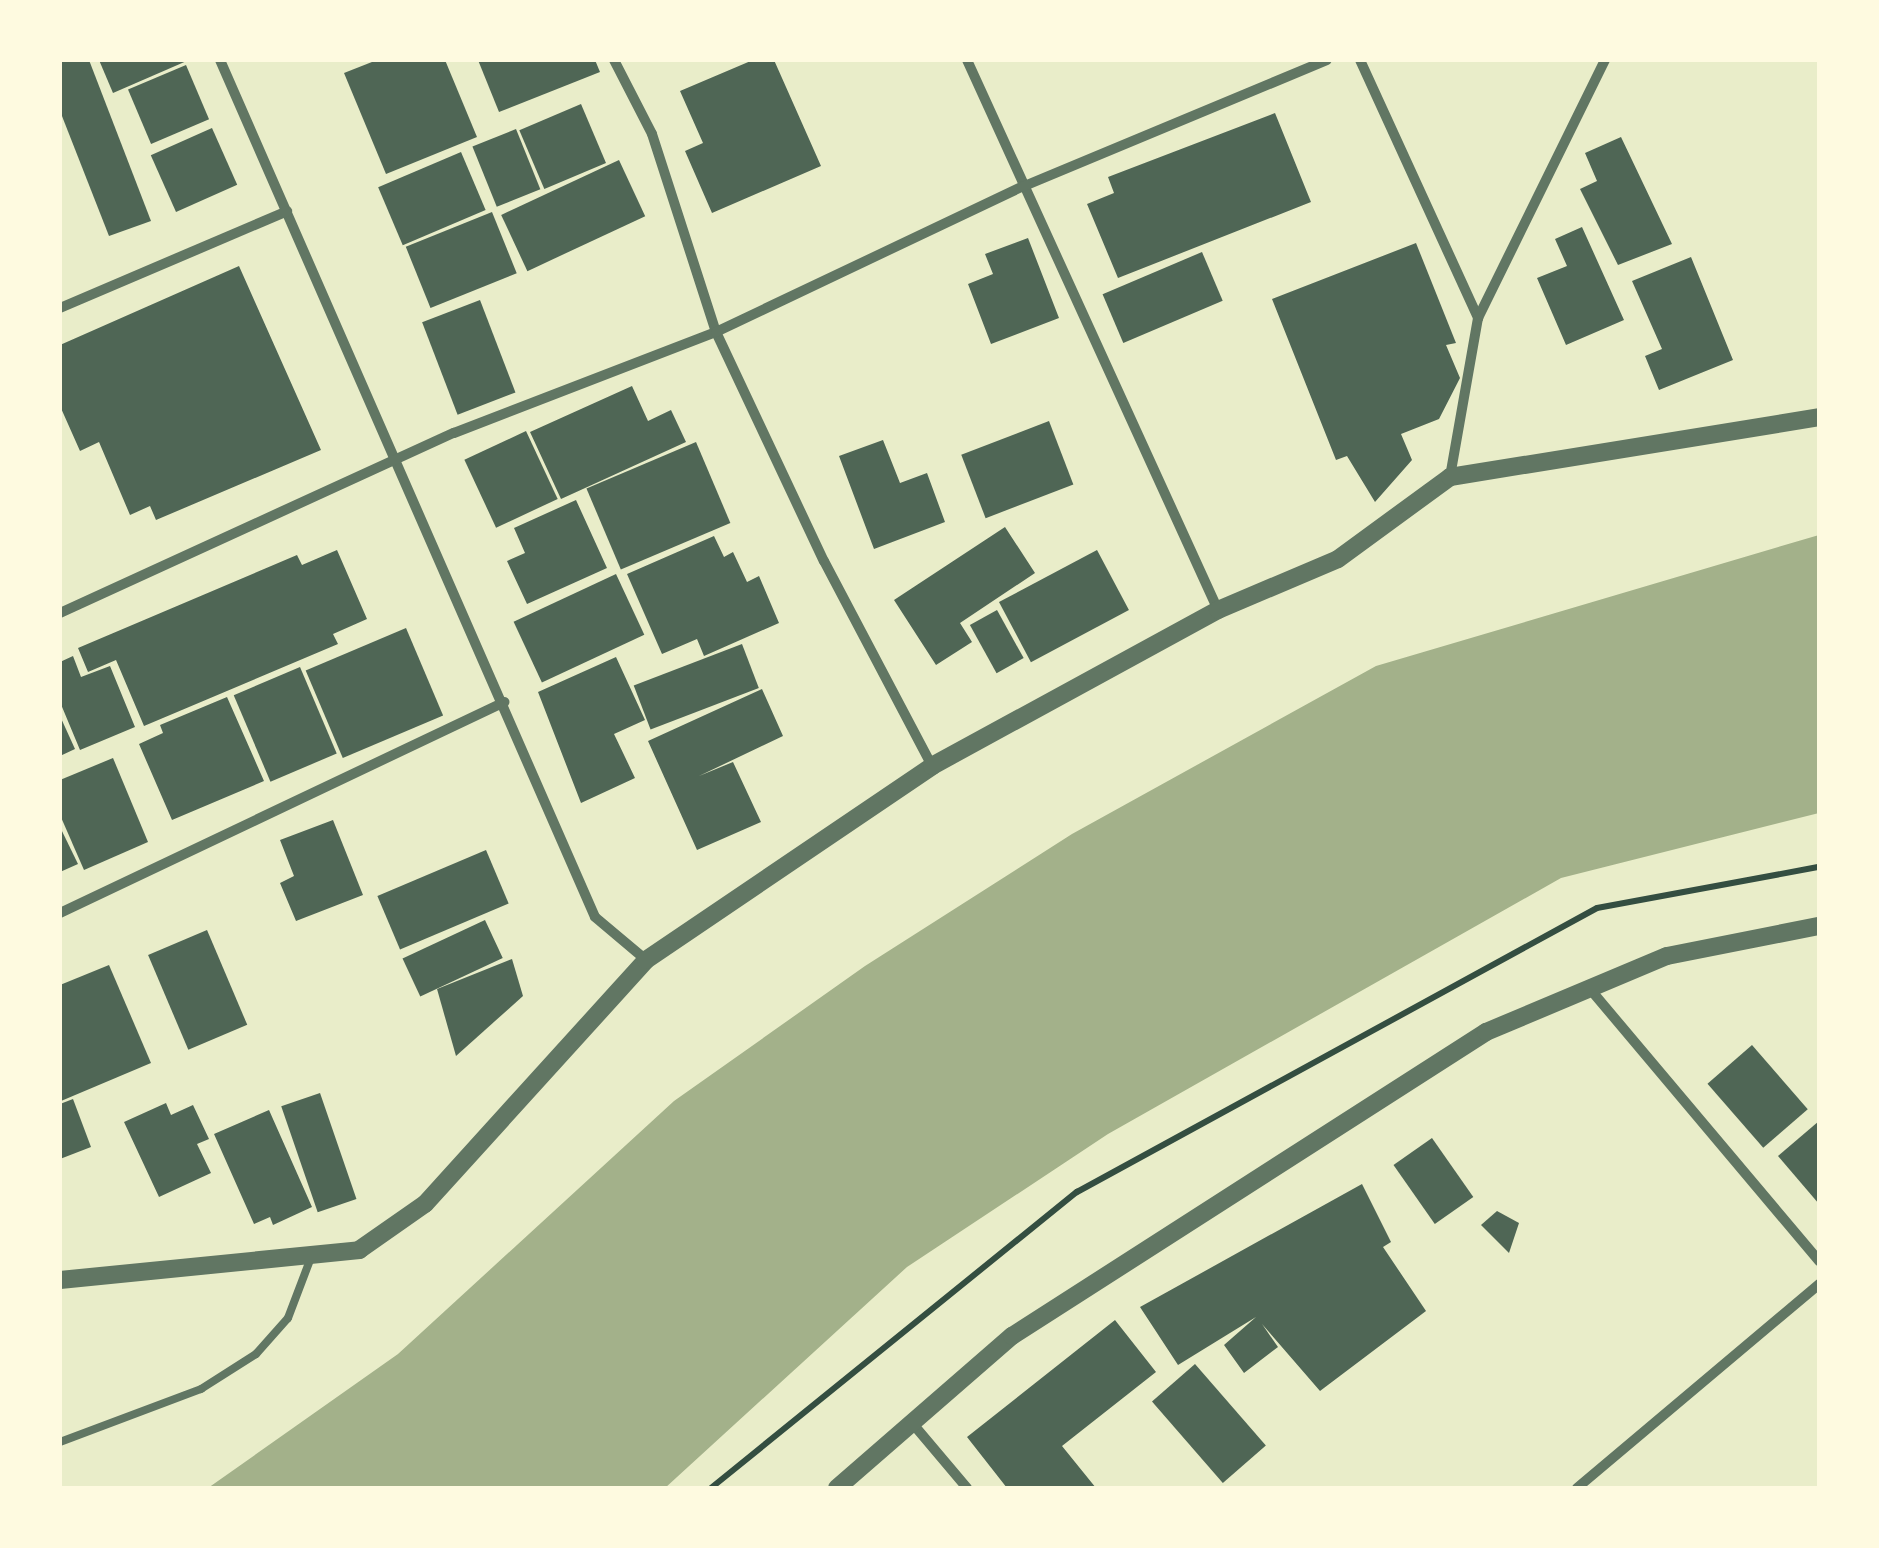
<!DOCTYPE html>
<html>
<head>
<meta charset="utf-8">
<style>
  body { margin:0 }
  #map { position:relative; width:1879px; height:1548px; overflow:hidden; background:#e9edc9; font-family:Helvetica,sans-serif }
  div>[style] { position:absolute }
  .water>* { inset:0; background:#a3b18a }
  .building>* { inset:0; background:#4f6655; transform-origin:0 0 }
  .path>* { height:6px; margin:-3px; padding:0 3px; transform-origin:3px; border-radius:3px; background:#344e41 }
  .service>* { height:8px; margin:-4px; padding:0 4px; transform-origin:4px; border-radius:4px; background:#617663 }
  .minor>* { height:10px; margin:-5px; padding:0 5px; transform-origin:5px; border-radius:5px; background:#617663 }
  .tertiary>* { height:18px; margin:-9px; padding:0 9px; transform-origin:9px; border-radius:9px; background:#617663 }
  span { translate:-50% -50%; white-space:nowrap; text-align:center; line-height:1.15; -webkit-text-stroke:9px #fefae0; paint-order:stroke }
  .frame { position:absolute; inset:0; border:62px solid #fefae0; pointer-events:none }
</style>
</head>
<body>
<div id="map">
  <div class="water">
    <div style="clip-path:polygon(1819px 535px,1819px 813px,1561px 878px,1108px 1134px,907px 1267px,665px 1488px,208px 1488px,398px 1354px,674px 1101px,865px 966px,1072px 834px,1376px 666px)"></div>
  </div>
  <div class="building">
    <div style="clip-path:polygon(60px 60px,89px 60px,151px 221px,109px 236px,60px 111px)"></div>
    <div style="clip-path:polygon(99px 60px,189px 60px,113px 93px)"></div>
    <div style="clip-path:polygon(377px 60px,445px 60px,477px 137px,386px 174px,344px 73px)"></div>
    <div style="clip-path:polygon(478px 60px,595px 60px,600px 72px,499px 112px)"></div>
    <div style="clip-path:polygon(753px 60px,774px 60px,821px 166px,712px 213px,685px 151px,703px 143px,680px 91px)"></div>
    <div style="left:186px;top:65px;width:59px;height:63px;rotate:67deg"></div>
    <div style="left:581px;top:104px;width:64px;height:67px;rotate:67deg"></div>
    <div style="clip-path:polygon(1275px 113px,1311px 202px,1118px 278px,1087px 204px,1114px 193px,1108px 177px)"></div>
    <div style="left:212px;top:128px;width:62px;height:67px;rotate:66deg"></div>
    <div style="left:516px;top:129px;width:65px;height:47px;rotate:68deg"></div>
    <div style="clip-path:polygon(1621px 137px,1672px 244px,1618px 265px,1580px 189px,1597px 181px,1585px 153px)"></div>
    <div style="left:461px;top:152px;width:63px;height:90px;rotate:67deg"></div>
    <div style="left:619px;top:160px;width:62px;height:130px;rotate:65deg"></div>
    <div style="left:492px;top:212px;width:66px;height:93px;rotate:68deg"></div>
    <div style="clip-path:polygon(1582px 227px,1624px 320px,1566px 345px,1537px 278px,1567px 266px,1555px 239px)"></div>
    <div style="clip-path:polygon(1028px 238px,1059px 318px,991px 344px,968px 284px,993px 274px,985px 254px)"></div>
    <div style="clip-path:polygon(1416px 243px,1456px 343px,1446px 345px,1460px 378px,1439px 419px,1401px 434px,1412px 460px,1375px 502px,1347px 456px,1336px 460px,1272px 299px)"></div>
    <div style="left:1202px;top:252px;width:53px;height:108px;rotate:67deg"></div>
    <div style="clip-path:polygon(1691px 257px,1733px 360px,1659px 390px,1645px 356px,1662px 349px,1632px 281px)"></div>
    <div style="clip-path:polygon(239px 266px,321px 450px,156px 520px,150px 506px,130px 515px,99px 442px,80px 451px,60px 406px,60px 345px)"></div>
    <div style="left:480px;top:300px;width:99px;height:62px;rotate:69deg"></div>
    <div style="clip-path:polygon(632px 386px,648px 421px,671px 410px,686px 442px,561px 499px,530px 432px)"></div>
    <div style="left:1049px;top:421px;width:68px;height:94px;rotate:69deg"></div>
    <div style="left:526px;top:431px;width:75px;height:68px;rotate:65deg"></div>
    <div style="clip-path:polygon(883px 440px,900px 483px,927px 473px,945px 522px,874px 549px,839px 456px)"></div>
    <div style="left:696px;top:442px;width:88px;height:119px;rotate:67deg"></div>
    <div style="clip-path:polygon(576px 500px,607px 568px,527px 604px,507px 561px,525px 553px,514px 528px)"></div>
    <div style="clip-path:polygon(1005px 527px,1035px 573px,960px 623px,972px 642px,936px 665px,894px 600px)"></div>
    <div style="clip-path:polygon(714px 536px,724px 557px,733px 552px,747px 582px,759px 576px,779px 623px,704px 656px,697px 639px,662px 654px,627px 574px)"></div>
    <div style="clip-path:polygon(337px 550px,367px 619px,333px 634px,338px 644px,144px 726px,116px 660px,88px 672px,78px 648px,297px 555px,302px 565px)"></div>
    <div style="left:1097px;top:550px;width:68px;height:111px;rotate:62deg"></div>
    <div style="left:616px;top:574px;width:67px;height:113px;rotate:65deg"></div>
    <div style="left:997px;top:610px;width:55px;height:31px;rotate:61deg"></div>
    <div style="left:406px;top:628px;width:95px;height:109px;rotate:67deg"></div>
    <div style="left:742px;top:644px;width:47px;height:116px;rotate:69deg"></div>
    <div style="clip-path:polygon(73px 656px,81px 677px,110px 666px,135px 727px,80px 750px,60px 702px,60px 662px)"></div>
    <div style="clip-path:polygon(616px 657px,645px 720px,614px 734px,635px 778px,581px 803px,538px 692px)"></div>
    <div style="left:300px;top:667px;width:94px;height:72px;rotate:67deg"></div>
    <div style="clip-path:polygon(762px 689px,783px 736px,699px 776px,733px 762px,761px 822px,697px 850px,648px 741px)"></div>
    <div style="clip-path:polygon(227px 697px,264px 781px,172px 820px,139px 744px,163px 733px,160px 725px)"></div>
    <div style="clip-path:polygon(60px 716px,75px 749px,60px 756px)"></div>
    <div style="clip-path:polygon(113px 758px,148px 842px,84px 870px,60px 815px,60px 780px)"></div>
    <div style="clip-path:polygon(333px 820px,363px 895px,296px 921px,280px 883px,294px 876px,280px 840px)"></div>
    <div style="clip-path:polygon(60px 827px,78px 864px,60px 872px)"></div>
    <div style="left:486px;top:850px;width:58px;height:118px;rotate:67deg"></div>
    <div style="left:485px;top:920px;width:42px;height:91px;rotate:65deg"></div>
    <div style="left:207px;top:930px;width:103px;height:64px;rotate:67deg"></div>
    <div style="clip-path:polygon(512px 959px,523px 996px,456px 1056px,437px 989px)"></div>
    <div style="clip-path:polygon(109px 965px,151px 1063px,61px 1101px,60px 985px)"></div>
    <div style="left:1752px;top:1045px;width:85px;height:59px;rotate:49deg"></div>
    <div style="left:320px;top:1093px;width:112px;height:41px;rotate:71deg"></div>
    <div style="clip-path:polygon(73px 1099px,91px 1147px,60px 1159px,60px 1104px)"></div>
    <div style="clip-path:polygon(166px 1103px,171px 1115px,193px 1105px,209px 1139px,197px 1144px,211px 1173px,159px 1197px,124px 1122px)"></div>
    <div style="clip-path:polygon(269px 1110px,312px 1207px,273px 1225px,270px 1217px,254px 1224px,214px 1134px)"></div>
    <div style="clip-path:polygon(1819px 1121px,1819px 1204px,1778px 1156px)"></div>
    <div style="left:1432px;top:1138px;width:72px;height:47px;rotate:55deg"></div>
    <div style="clip-path:polygon(1362px 1184px,1391px 1242px,1383px 1247px,1426px 1311px,1320px 1391px,1262px 1324px,1278px 1347px,1244px 1373px,1224px 1345px,1256px 1317px,1178px 1365px,1140px 1307px)"></div>
    <div style="clip-path:polygon(1497px 1211px,1519px 1223px,1509px 1253px,1481px 1225px)"></div>
    <div style="clip-path:polygon(1115px 1320px,1156px 1372px,1062px 1446px,1096px 1488px,1007px 1488px,967px 1437px)"></div>
    <div style="left:1195px;top:1364px;width:108px;height:57px;rotate:49deg"></div>
  </div>
  <div class="path">
    <div style="left:711px;top:1488px;width:471px;rotate:-39deg"></div>
    <div style="left:1077px;top:1192px;width:592px;rotate:-28.64deg"></div>
    <div style="left:1597px;top:908px;width:226px;rotate:-10.5deg"></div>
  </div>
  <div class="service">
    <div style="left:60px;top:1442px;width:151px;rotate:-20.6deg"></div>
    <div style="left:201px;top:1389px;width:65px;rotate:-32.5deg"></div>
    <div style="left:256px;top:1354px;width:48px;rotate:-48.4deg"></div>
    <div style="left:288px;top:1318px;width:62px;rotate:-69.2deg"></div>
  </div>
  <div class="minor">
    <div style="left:220px;top:60px;width:935px;rotate:66.37deg"></div>
    <div style="left:595px;top:917px;width:67px;rotate:40.1deg"></div>
    <div style="left:614px;top:60px;width:83px;rotate:62.8deg"></div>
    <div style="left:652px;top:134px;width:208px;rotate:72.1deg"></div>
    <div style="left:716px;top:332px;width:253px;rotate:64.8deg"></div>
    <div style="left:824px;top:561px;width:232px;rotate:62.2deg"></div>
    <div style="left:967px;top:60px;width:605px;rotate:65.47deg"></div>
    <div style="left:1360px;top:60px;width:284px;rotate:65.4deg"></div>
    <div style="left:1478px;top:318px;width:161px;rotate:100deg"></div>
    <div style="left:60px;top:308px;width:247px;rotate:-23.1deg"></div>
    <div style="left:1478px;top:318px;width:288px;rotate:-63.8deg"></div>
    <div style="left:60px;top:613px;width:433px;rotate:-24.6deg"></div>
    <div style="left:454px;top:433px;width:281px;rotate:-21.1deg"></div>
    <div style="left:716px;top:332px;width:339px;rotate:-25.4deg"></div>
    <div style="left:1022px;top:187px;width:330px;rotate:-22.6deg"></div>
    <div style="left:60px;top:913px;width:492px;rotate:-25.4deg"></div>
    <div style="left:1590px;top:989px;width:356px;rotate:49.9deg"></div>
    <div style="left:913px;top:1424px;width:84px;rotate:49.8deg"></div>
    <div style="left:1577px;top:1488px;width:317px;rotate:-40.1deg"></div>
  </div>
  <div class="tertiary">
    <div style="left:60px;top:1280px;width:301px;rotate:-5.7deg"></div>
    <div style="left:359px;top:1250px;width:80px;rotate:-34.9deg"></div>
    <div style="left:425px;top:1204px;width:329px;rotate:-47.8deg"></div>
    <div style="left:646px;top:960px;width:346px;rotate:-34.1deg"></div>
    <div style="left:932px;top:766px;width:326px;rotate:-28.6deg"></div>
    <div style="left:1218px;top:610px;width:130px;rotate:-23deg"></div>
    <div style="left:1338px;top:559px;width:139px;rotate:-36.2deg"></div>
    <div style="left:1450px;top:477px;width:374px;rotate:-9.2deg"></div>
    <div style="left:837px;top:1488px;width:232px;rotate:-41deg"></div>
    <div style="left:1012px;top:1336px;width:563px;rotate:-32.67deg"></div>
    <div style="left:1486px;top:1032px;width:196px;rotate:-22.8deg"></div>
    <div style="left:1667px;top:956px;width:155px;rotate:-11.2deg"></div>
  </div>
  <div class="frame"></div>
</div>
</body>
</html>
